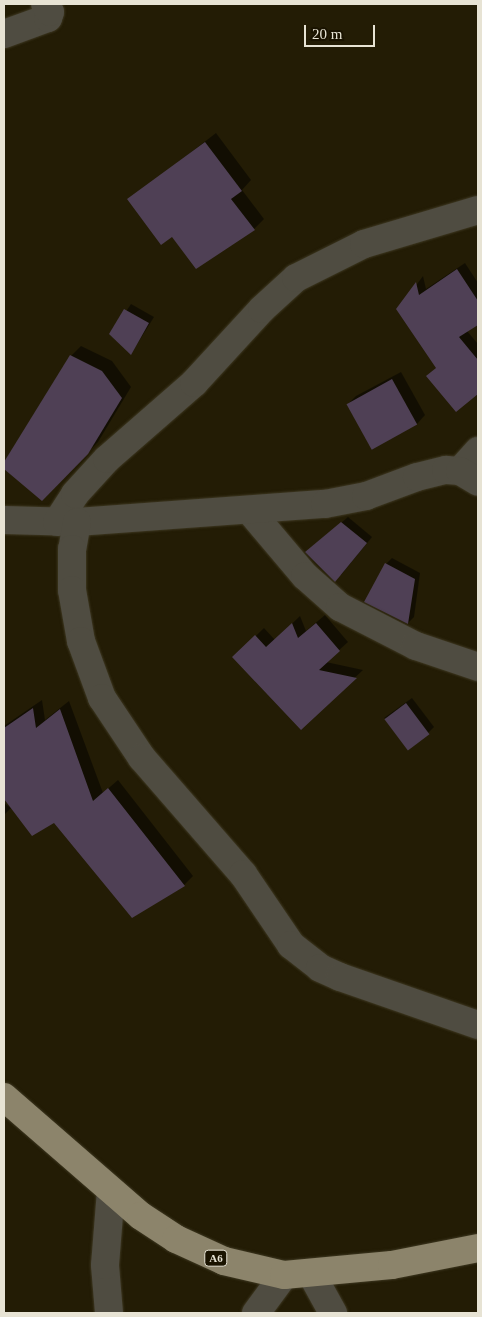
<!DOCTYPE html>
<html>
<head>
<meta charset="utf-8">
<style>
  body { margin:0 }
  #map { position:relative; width:482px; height:1317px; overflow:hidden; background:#231c05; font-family:Georgia,serif }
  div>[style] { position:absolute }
  .shadow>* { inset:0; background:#0007 }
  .building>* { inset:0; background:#4f4055; transform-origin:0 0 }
  .roads { filter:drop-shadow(0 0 1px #3e3822) drop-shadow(0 0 1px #3e3822) }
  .minor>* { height:28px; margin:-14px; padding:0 14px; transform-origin:14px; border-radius:14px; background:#4f4c41 }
  .trunk>* { height:28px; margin:-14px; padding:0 14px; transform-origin:14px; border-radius:14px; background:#8c846b }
  span { translate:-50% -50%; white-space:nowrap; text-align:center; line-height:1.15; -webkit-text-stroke:5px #1a1300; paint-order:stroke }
  .shield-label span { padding:1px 4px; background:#1a1300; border:1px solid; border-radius:4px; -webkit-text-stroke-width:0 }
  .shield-label { font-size:11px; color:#e7e3d4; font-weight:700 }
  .frame { position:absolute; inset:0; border:5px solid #e7e3d4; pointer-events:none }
  .scale { position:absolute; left:304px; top:25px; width:71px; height:22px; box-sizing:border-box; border:2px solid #e7e3d4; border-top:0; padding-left:6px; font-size:15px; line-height:18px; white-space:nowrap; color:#e7e3d4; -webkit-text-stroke:4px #1a1300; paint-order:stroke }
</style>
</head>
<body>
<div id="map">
  <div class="shadow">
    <div style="clip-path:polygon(216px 133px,251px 180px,242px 190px,264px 219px,254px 229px,172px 236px,129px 200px)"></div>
    <div style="clip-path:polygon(465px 263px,478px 283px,478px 323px,467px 331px,478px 344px,478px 392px,456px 411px,437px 367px,398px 310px,423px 276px,426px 289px)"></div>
    <div style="clip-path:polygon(131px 304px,154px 317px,131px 354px,111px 334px)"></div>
    <div style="clip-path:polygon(81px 346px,112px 361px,131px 387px,98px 442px,42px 499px,4px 465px,71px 356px)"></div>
    <div style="clip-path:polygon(401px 372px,425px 415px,417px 424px,372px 448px,348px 404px,356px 396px)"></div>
    <div style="clip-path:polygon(348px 517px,372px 537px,341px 575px,313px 547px)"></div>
    <div style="clip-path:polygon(392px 558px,420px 573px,414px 617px,408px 623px,386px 564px)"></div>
    <div style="clip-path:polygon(325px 615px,348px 642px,326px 662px,363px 670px,301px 728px,234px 657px,264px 628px,275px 640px,300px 616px,306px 631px)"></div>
    <div style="clip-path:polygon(412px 698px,434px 727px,428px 733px,384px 718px)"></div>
    <div style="clip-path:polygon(42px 700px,45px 720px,69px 701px,103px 793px,118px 780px,193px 876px,184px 885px,55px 822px,32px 835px,4px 797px,4px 726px)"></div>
    <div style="clip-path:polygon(4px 803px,11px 808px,4px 815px)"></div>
  </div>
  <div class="building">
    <div style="clip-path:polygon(205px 142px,242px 191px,231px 199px,255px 230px,196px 269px,172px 237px,161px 245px,127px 199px)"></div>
    <div style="clip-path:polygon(457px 269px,478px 301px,478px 325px,459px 337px,478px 360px,478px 394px,456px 412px,426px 376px,436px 368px,396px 309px,416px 282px,419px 295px)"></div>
    <div style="clip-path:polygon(124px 309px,149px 323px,131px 355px,109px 334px)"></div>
    <div style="clip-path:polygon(70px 355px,102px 371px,122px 398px,88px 454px,42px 501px,4px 469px,4px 462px)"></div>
    <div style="left:392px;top:379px;width:52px;height:52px;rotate:61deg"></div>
    <div style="clip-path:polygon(341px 522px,367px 543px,335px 582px,305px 552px)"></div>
    <div style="clip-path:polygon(385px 563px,415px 579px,408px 624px,364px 602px)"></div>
    <div style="clip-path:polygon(292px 623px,298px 638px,316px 623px,340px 651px,319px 670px,357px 678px,301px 730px,232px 657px,255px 635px,266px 647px)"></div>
    <div style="left:406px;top:703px;width:39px;height:27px;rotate:53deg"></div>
    <div style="clip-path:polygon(33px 708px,36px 728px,60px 709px,93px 801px,108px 788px,185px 886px,132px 918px,54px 823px,32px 836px,4px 799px,4px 728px)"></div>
  </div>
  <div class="roads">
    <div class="minor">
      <div style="left:4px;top:34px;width:47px;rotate:-20deg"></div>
      <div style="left:48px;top:18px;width:6px;rotate:-72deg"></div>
      <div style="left:50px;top:12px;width:9px;rotate:-122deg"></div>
      <div style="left:460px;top:471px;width:27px;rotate:-48deg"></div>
      <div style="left:250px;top:511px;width:85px;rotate:49.8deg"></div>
      <div style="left:305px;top:576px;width:47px;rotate:41.5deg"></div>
      <div style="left:340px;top:607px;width:85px;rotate:27.2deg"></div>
      <div style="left:416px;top:646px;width:65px;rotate:18.7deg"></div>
      <div style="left:4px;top:520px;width:73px;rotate:1.6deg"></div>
      <div style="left:77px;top:522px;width:249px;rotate:-4.2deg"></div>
      <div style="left:325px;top:504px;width:42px;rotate:-11deg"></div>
      <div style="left:366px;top:496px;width:54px;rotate:-20.4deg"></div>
      <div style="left:417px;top:477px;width:30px;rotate:-14deg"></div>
      <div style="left:446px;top:470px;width:14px;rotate:4deg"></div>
      <div style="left:460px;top:471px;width:21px;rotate:31deg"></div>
      <div style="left:57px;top:522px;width:33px;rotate:-57deg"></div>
      <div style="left:75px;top:494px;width:47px;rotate:-47.6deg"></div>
      <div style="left:107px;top:459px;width:116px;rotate:-41.1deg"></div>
      <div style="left:194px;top:383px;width:100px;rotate:-47.4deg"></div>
      <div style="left:262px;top:309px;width:46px;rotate:-42.4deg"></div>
      <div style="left:296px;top:278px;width:76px;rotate:-26.6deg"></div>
      <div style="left:364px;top:244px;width:119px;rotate:-16.6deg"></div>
      <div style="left:77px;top:522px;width:27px;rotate:100deg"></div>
      <div style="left:72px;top:549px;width:41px;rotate:90deg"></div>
      <div style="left:72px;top:590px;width:52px;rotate:80deg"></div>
      <div style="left:81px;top:641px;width:61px;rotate:69.8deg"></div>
      <div style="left:102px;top:698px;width:72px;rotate:56.3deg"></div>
      <div style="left:142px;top:758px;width:154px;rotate:49deg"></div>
      <div style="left:243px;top:874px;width:86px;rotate:55.9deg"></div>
      <div style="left:291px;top:945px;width:37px;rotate:38deg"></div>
      <div style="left:320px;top:968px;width:22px;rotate:24deg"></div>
      <div style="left:340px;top:977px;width:146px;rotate:19.2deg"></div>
      <div style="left:311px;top:1273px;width:46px;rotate:61.2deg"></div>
      <div style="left:109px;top:1313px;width:48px;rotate:-94.8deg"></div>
      <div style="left:105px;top:1265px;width:74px;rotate:-85.4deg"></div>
      <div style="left:256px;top:1313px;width:47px;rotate:-53.6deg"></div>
    </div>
    <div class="trunk">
      <div style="left:4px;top:1097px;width:181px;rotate:41deg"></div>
      <div style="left:141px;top:1216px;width:42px;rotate:33.3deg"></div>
      <div style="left:176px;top:1239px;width:53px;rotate:24.6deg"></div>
      <div style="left:224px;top:1261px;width:62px;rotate:13.1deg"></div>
      <div style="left:284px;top:1275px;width:108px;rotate:-5.3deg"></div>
      <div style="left:392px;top:1265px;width:88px;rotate:-11.2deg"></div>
    </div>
  </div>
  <div class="shield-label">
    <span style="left:216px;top:1258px">A6</span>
  </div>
  <div class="frame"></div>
  <div class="scale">20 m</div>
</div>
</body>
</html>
